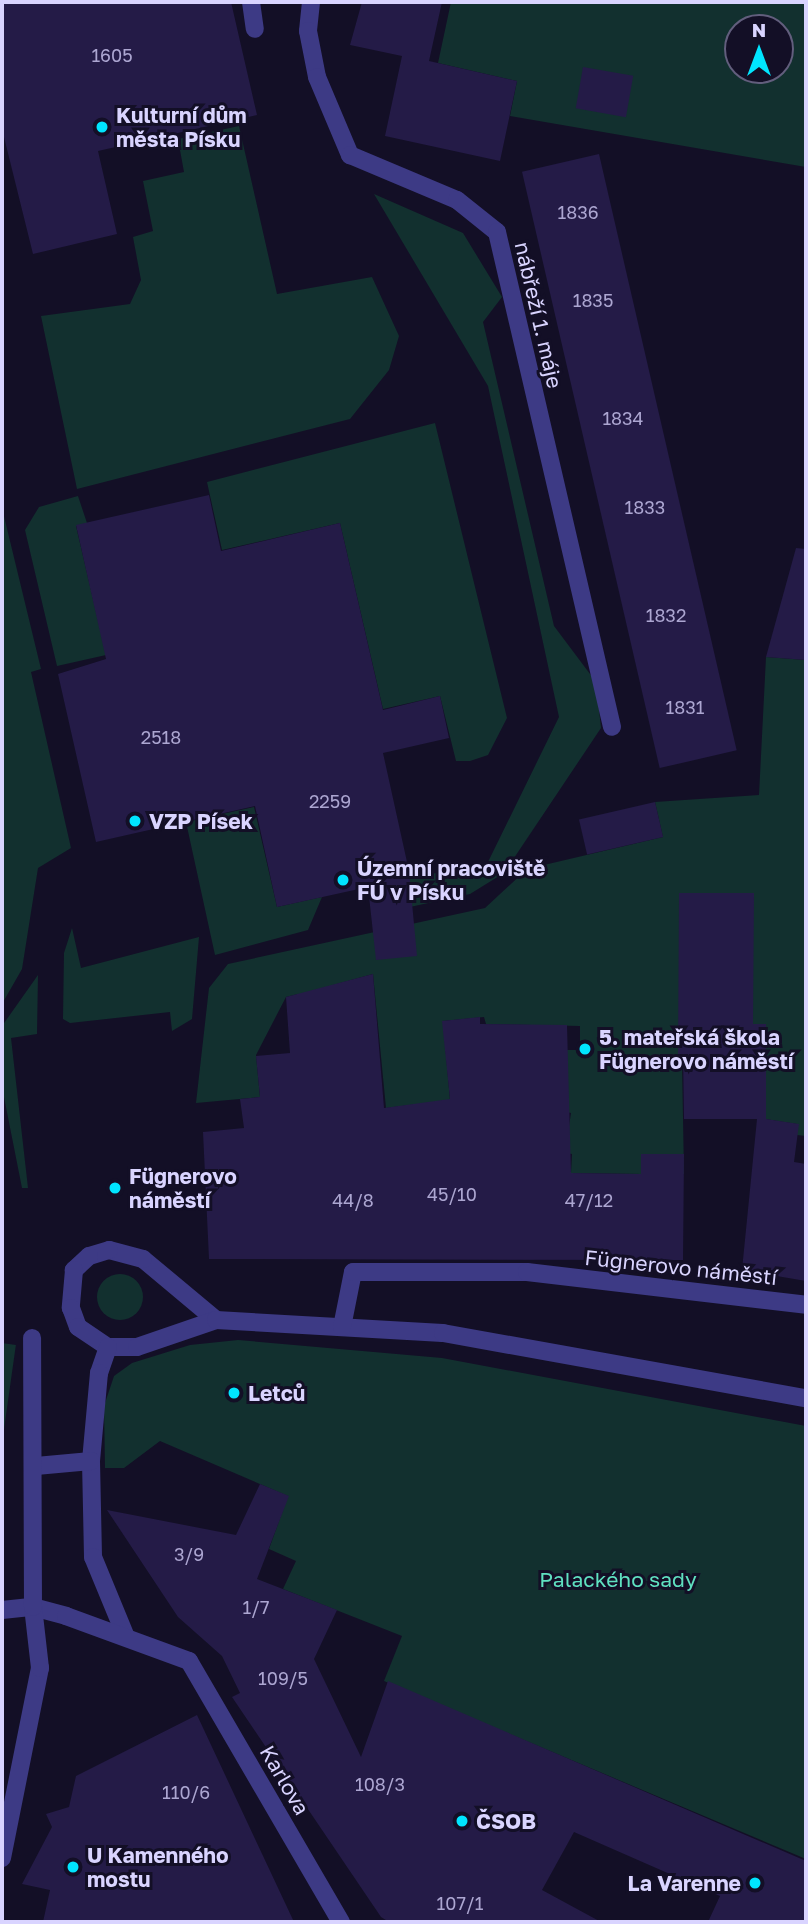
<!DOCTYPE html>
<html>
<head>
<meta charset="utf-8">
<style>
  body { margin:0 }
  #map { position:relative; width:808px; height:1924px; overflow:hidden; background:#130f26; font-family:"Golos Text",sans-serif }
  div>[style] { position:absolute }
  .green>* { inset:0; background:#12302f; transform-origin:0 0 }
  .round { border-radius:50% }
  .building>* { inset:0; background:#241b47; transform-origin:0 0 }
  .minor>* { height:18px; margin:-9px; padding:0 9px; transform-origin:9px; border-radius:9px; background:#3d3a85 }
  .dots>* { width:19px; height:19px; translate:-50% -50%; box-sizing:border-box; border:4px solid #130f26; border-radius:50% }
  span { translate:-50% -50%; white-space:nowrap; text-align:center; line-height:1.15; -webkit-text-stroke:6px #130f26; paint-order:stroke }
  .number-label { font-size:18px; color:#aca6d1 }
  .number-label span { -webkit-text-stroke-width:0 }
  .poi-label { font-size:21px; color:#d9d4ff; font-weight:700 }
  .left { translate:0 -50%; text-align:left }
  .right { translate:-100% -50%; text-align:right }
  .street-label { font-size:21px; color:#d9d4ff }
  .park-label { font-size:21px; color:#5fe0c0 }
  .frame { position:absolute; inset:0; border:4px solid #d9d4ff; pointer-events:none }
  .north { position:absolute; left:724px; top:14px; width:70px; height:70px; box-sizing:border-box; background:#130f26; border:2px solid #625e7d; border-radius:50%; rotate:0deg; font-size:19px; font-weight:700; line-height:28px; text-align:center; color:#d9d4ff }
  .north::after { content:''; display:block; margin:auto; width:24px; height:32px; background:#00e5ff; clip-path:polygon(50% 0,100% 100%,50% 72%,0 100%) }
</style>
</head>
<body>
<div id="map">
  <div class="green">
    <div style="clip-path:polygon(evenodd,451px 2px,806px 2px,806px 167px,510px 116px,517px 81px,438px 63px,451px 2px,738px 28px,780px 28px,780px 70px,738px 70px,738px 28px)"></div>
    <div style="clip-path:polygon(239px 126px,277px 294px,372px 277px,399px 336px,389px 370px,350px 419px,77px 489px,41px 316px,130px 304px,141px 280px,133px 237px,153px 231px,143px 181px,184px 172px,178px 139px)"></div>
    <div style="clip-path:polygon(374px 194px,463px 233px,502px 297px,483px 322px,554px 626px,596px 682px,601px 728px,504px 873px,470px 894px,396px 910px,365px 888px,488px 862px,559px 717px,488px 386px)"></div>
    <div style="clip-path:polygon(435px 423px,507px 718px,488px 755px,470px 761px,456px 761px,440px 696px,383px 709px,340px 523px,222px 550px,207px 482px)"></div>
    <div style="clip-path:polygon(78px 496px,87px 523px,76px 526px,106px 655px,57px 666px,25px 530px,39px 507px)"></div>
    <div style="clip-path:polygon(2px 508px,41px 669px,31px 672px,71px 848px,38px 868px,22px 969px,2px 1004px)"></div>
    <div style="clip-path:polygon(766px 657px,806px 660px,806px 1136px,797px 1135px,797px 1124px,765px 1119px,753px 1024px,753px 893px,679px 893px,684px 1174px,668px 1174px,641px 1154px,641px 1174px,571px 1173px,572px 1154px,565px 1153px,571px 1113px,566px 1112px,567px 1050px,580px 1050px,580px 1026px,486px 1024px,484px 1017px,443px 1021px,450px 1100px,386px 1108px,373px 974px,333px 985px,299px 1002px,298px 994px,286px 997px,256px 1055px,260px 1097px,196px 1103px,209px 988px,228px 964px,485px 908px,527px 869px,663px 837px,655px 802px,759px 795px)"></div>
    <div style="clip-path:polygon(254px 807px,277px 907px,322px 897px,308px 930px,215px 955px,186px 822px)"></div>
    <div style="clip-path:polygon(72px 928px,81px 968px,199px 937px,192px 1019px,172px 1031px,170px 1012px,70px 1023px,63px 1019px,64px 953px)"></div>
    <div style="clip-path:polygon(38px 975px,37px 1034px,11px 1038px,28px 1188px,22px 1188px,2px 1087px,2px 1026px)"></div>
    <div class="round" style="left:97px;top:1274px;width:46px;height:46px"></div>
    <div style="clip-path:polygon(238px 1340px,442px 1358px,806px 1426px,806px 1859px,384px 1681px,402px 1636px,283px 1589px,296px 1561px,269px 1549px,288px 1496px,160px 1441px,124px 1468px,105px 1468px,104px 1406px,114px 1376px,132px 1363px,190px 1345px)"></div>
    <div style="left:2px;top:1343px;width:14px;height:253px;rotate:8deg"></div>
  </div>
  <div class="building">
    <div style="clip-path:polygon(2px 2px,231px 2px,257px 115px,98px 151px,117px 234px,33px 254px,2px 129px)"></div>
    <div style="clip-path:polygon(362px 2px,442px 2px,429px 61px,517px 81px,500px 161px,385px 136px,402px 56px,350px 45px)"></div>
    <div style="left:583px;top:67px;width:51px;height:42px;rotate:10deg"></div>
    <div style="left:599px;top:154px;width:612px;height:79px;rotate:77deg"></div>
    <div style="clip-path:polygon(209px 495px,221px 551px,340px 523px,383px 710px,440px 696px,449px 738px,383px 753px,409px 871px,417px 956px,376px 960px,368px 887px,277px 907px,255px 806px,96px 842px,58px 674px,106px 659px,76px 525px)"></div>
    <div style="clip-path:polygon(796px 548px,806px 549px,806px 660px,766px 657px)"></div>
    <div style="left:655px;top:802px;width:36px;height:78px;rotate:77deg"></div>
    <div style="clip-path:polygon(679px 893px,754px 893px,753px 1024px,766px 1024px,766px 1119px,799px 1124px,794px 1162px,806px 1164px,806px 1281px,742px 1270px,757px 1119px,684px 1119px,683px 1054px,678px 1054px)"></div>
    <div style="clip-path:polygon(373px 974px,384px 1108px,450px 1099px,442px 1021px,480px 1017px,480px 1024px,567px 1025px,571px 1173px,641px 1174px,641px 1154px,684px 1154px,683px 1260px,209px 1259px,203px 1132px,244px 1128px,240px 1099px,260px 1097px,256px 1056px,290px 1053px,286px 997px)"></div>
    <div style="clip-path:polygon(260px 1484px,289px 1496px,257px 1579px,337px 1610px,314px 1659px,361px 1757px,388px 1681px,806px 1861px,806px 1922px,708px 1922px,720px 1896px,574px 1832px,542px 1890px,601px 1922px,389px 1922px,381px 1917px,232px 1697px,240px 1693px,222px 1656px,178px 1617px,107px 1510px,236px 1535px)"></div>
    <div style="clip-path:polygon(197px 1715px,294px 1922px,43px 1922px,50px 1890px,22px 1884px,52px 1827px,46px 1814px,69px 1807px,76px 1776px)"></div>
  </div>
  <div class="minor">
    <div style="left:251px;top:2px;width:27px;rotate:82deg"></div>
    <div style="left:311px;top:2px;width:29px;rotate:96deg"></div>
    <div style="left:308px;top:31px;width:47px;rotate:78.9deg"></div>
    <div style="left:317px;top:77px;width:85px;rotate:67.1deg"></div>
    <div style="left:350px;top:155px;width:116px;rotate:22.8deg"></div>
    <div style="left:457px;top:200px;width:51px;rotate:38.7deg"></div>
    <div style="left:497px;top:232px;width:508px;rotate:76.92deg"></div>
    <div style="left:216px;top:1320px;width:95px;rotate:-140.1deg"></div>
    <div style="left:143px;top:1259px;width:35px;rotate:-165deg"></div>
    <div style="left:109px;top:1250px;width:21px;rotate:163deg"></div>
    <div style="left:89px;top:1256px;width:21px;rotate:137deg"></div>
    <div style="left:74px;top:1270px;width:38px;rotate:95deg"></div>
    <div style="left:71px;top:1308px;width:20px;rotate:70deg"></div>
    <div style="left:78px;top:1327px;width:36px;rotate:34deg"></div>
    <div style="left:108px;top:1347px;width:29px"></div>
    <div style="left:137px;top:1347px;width:83px;rotate:-18.9deg"></div>
    <div style="left:216px;top:1320px;width:227px;rotate:3.3deg"></div>
    <div style="left:443px;top:1333px;width:369px;rotate:10.2deg"></div>
    <div style="left:342px;top:1327px;width:56px;rotate:-78.7deg"></div>
    <div style="left:353px;top:1272px;width:174px"></div>
    <div style="left:527px;top:1272px;width:281px;rotate:6.7deg"></div>
    <div style="left:108px;top:1347px;width:28px;rotate:109deg"></div>
    <div style="left:99px;top:1373px;width:88px;rotate:95.2deg"></div>
    <div style="left:91px;top:1461px;width:96px;rotate:88.8deg"></div>
    <div style="left:93px;top:1557px;width:87px;rotate:67.6deg"></div>
    <div style="left:36px;top:1466px;width:55px;rotate:-5.2deg"></div>
    <div style="left:2px;top:1610px;width:31px;rotate:-6deg"></div>
    <div style="left:33px;top:1607px;width:34px;rotate:15deg"></div>
    <div style="left:66px;top:1616px;width:131px;rotate:20.1deg"></div>
    <div style="left:189px;top:1661px;width:302px;rotate:59.8deg"></div>
    <div style="left:2px;top:1858px;width:194px;rotate:-78.7deg"></div>
    <div style="left:40px;top:1668px;width:61px;rotate:-96.5deg"></div>
    <div style="left:33px;top:1607px;width:269px;rotate:-90.2deg"></div>
  </div>
  <div class="dots">
    <div style="left:102px;top:127px;background:#00e5ff"></div>
    <div style="left:135px;top:821px;background:#00e5ff"></div>
    <div style="left:343px;top:880px;background:#00e5ff"></div>
    <div style="left:585px;top:1049px;background:#00e5ff"></div>
    <div style="left:115px;top:1188px;background:#00e5ff"></div>
    <div style="left:234px;top:1393px;background:#00e5ff"></div>
    <div style="left:462px;top:1821px;background:#00e5ff"></div>
    <div style="left:73px;top:1867px;background:#00e5ff"></div>
    <div style="left:755px;top:1883px;background:#00e5ff"></div>
  </div>
  <div class="number-label">
    <span style="left:112px;top:55px">1605</span>
    <span style="left:578px;top:212px">1836</span>
    <span style="left:593px;top:300px">1835</span>
    <span style="left:623px;top:418px">1834</span>
    <span style="left:645px;top:507px">1833</span>
    <span style="left:666px;top:615px">1832</span>
    <span style="left:685px;top:707px">1831</span>
    <span style="left:161px;top:737px">2518</span>
    <span style="left:330px;top:801px">2259</span>
    <span style="left:452px;top:1194px">45/10</span>
    <span style="left:353px;top:1200px">44/8</span>
    <span style="left:589px;top:1200px">47/12</span>
    <span style="left:189px;top:1554px">3/9</span>
    <span style="left:256px;top:1607px">1/7</span>
    <span style="left:283px;top:1678px">109/5</span>
    <span style="left:380px;top:1784px">108/3</span>
    <span style="left:186px;top:1792px">110/6</span>
    <span style="left:460px;top:1903px">107/1</span>
  </div>
  <div class="poi-label">
    <span class="left" style="left:116px;top:127px">Kulturní dům<br>města Písku</span>
    <span class="left" style="left:149px;top:821px">VZP Písek</span>
    <span class="left" style="left:357px;top:880px">Územní pracoviště<br>FÚ v Písku</span>
    <span class="left" style="left:599px;top:1049px">5. mateřská škola<br>Fügnerovo náměstí</span>
    <span class="left" style="left:129px;top:1188px">Fügnerovo<br>náměstí</span>
    <span class="left" style="left:248px;top:1393px">Letců</span>
    <span class="left" style="left:476px;top:1821px">ČSOB</span>
    <span class="left" style="left:87px;top:1867px">U Kamenného<br>mostu</span>
    <span class="right" style="left:741px;top:1883px">La Varenne</span>
  </div>
  <div class="street-label">
    <span style="left:539px;top:315px;rotate:77deg">nábřeží 1. máje</span>
    <span style="left:681px;top:1267px;rotate:6deg">Fügnerovo náměstí</span>
    <span style="left:285px;top:1780px;rotate:60deg">Karlova</span>
  </div>
  <div class="park-label">
    <span style="left:618px;top:1579px">Palackého sady</span>
  </div>
  <div class="frame"></div>
  <div class="north">N</div>
</div>
</body>
</html>
